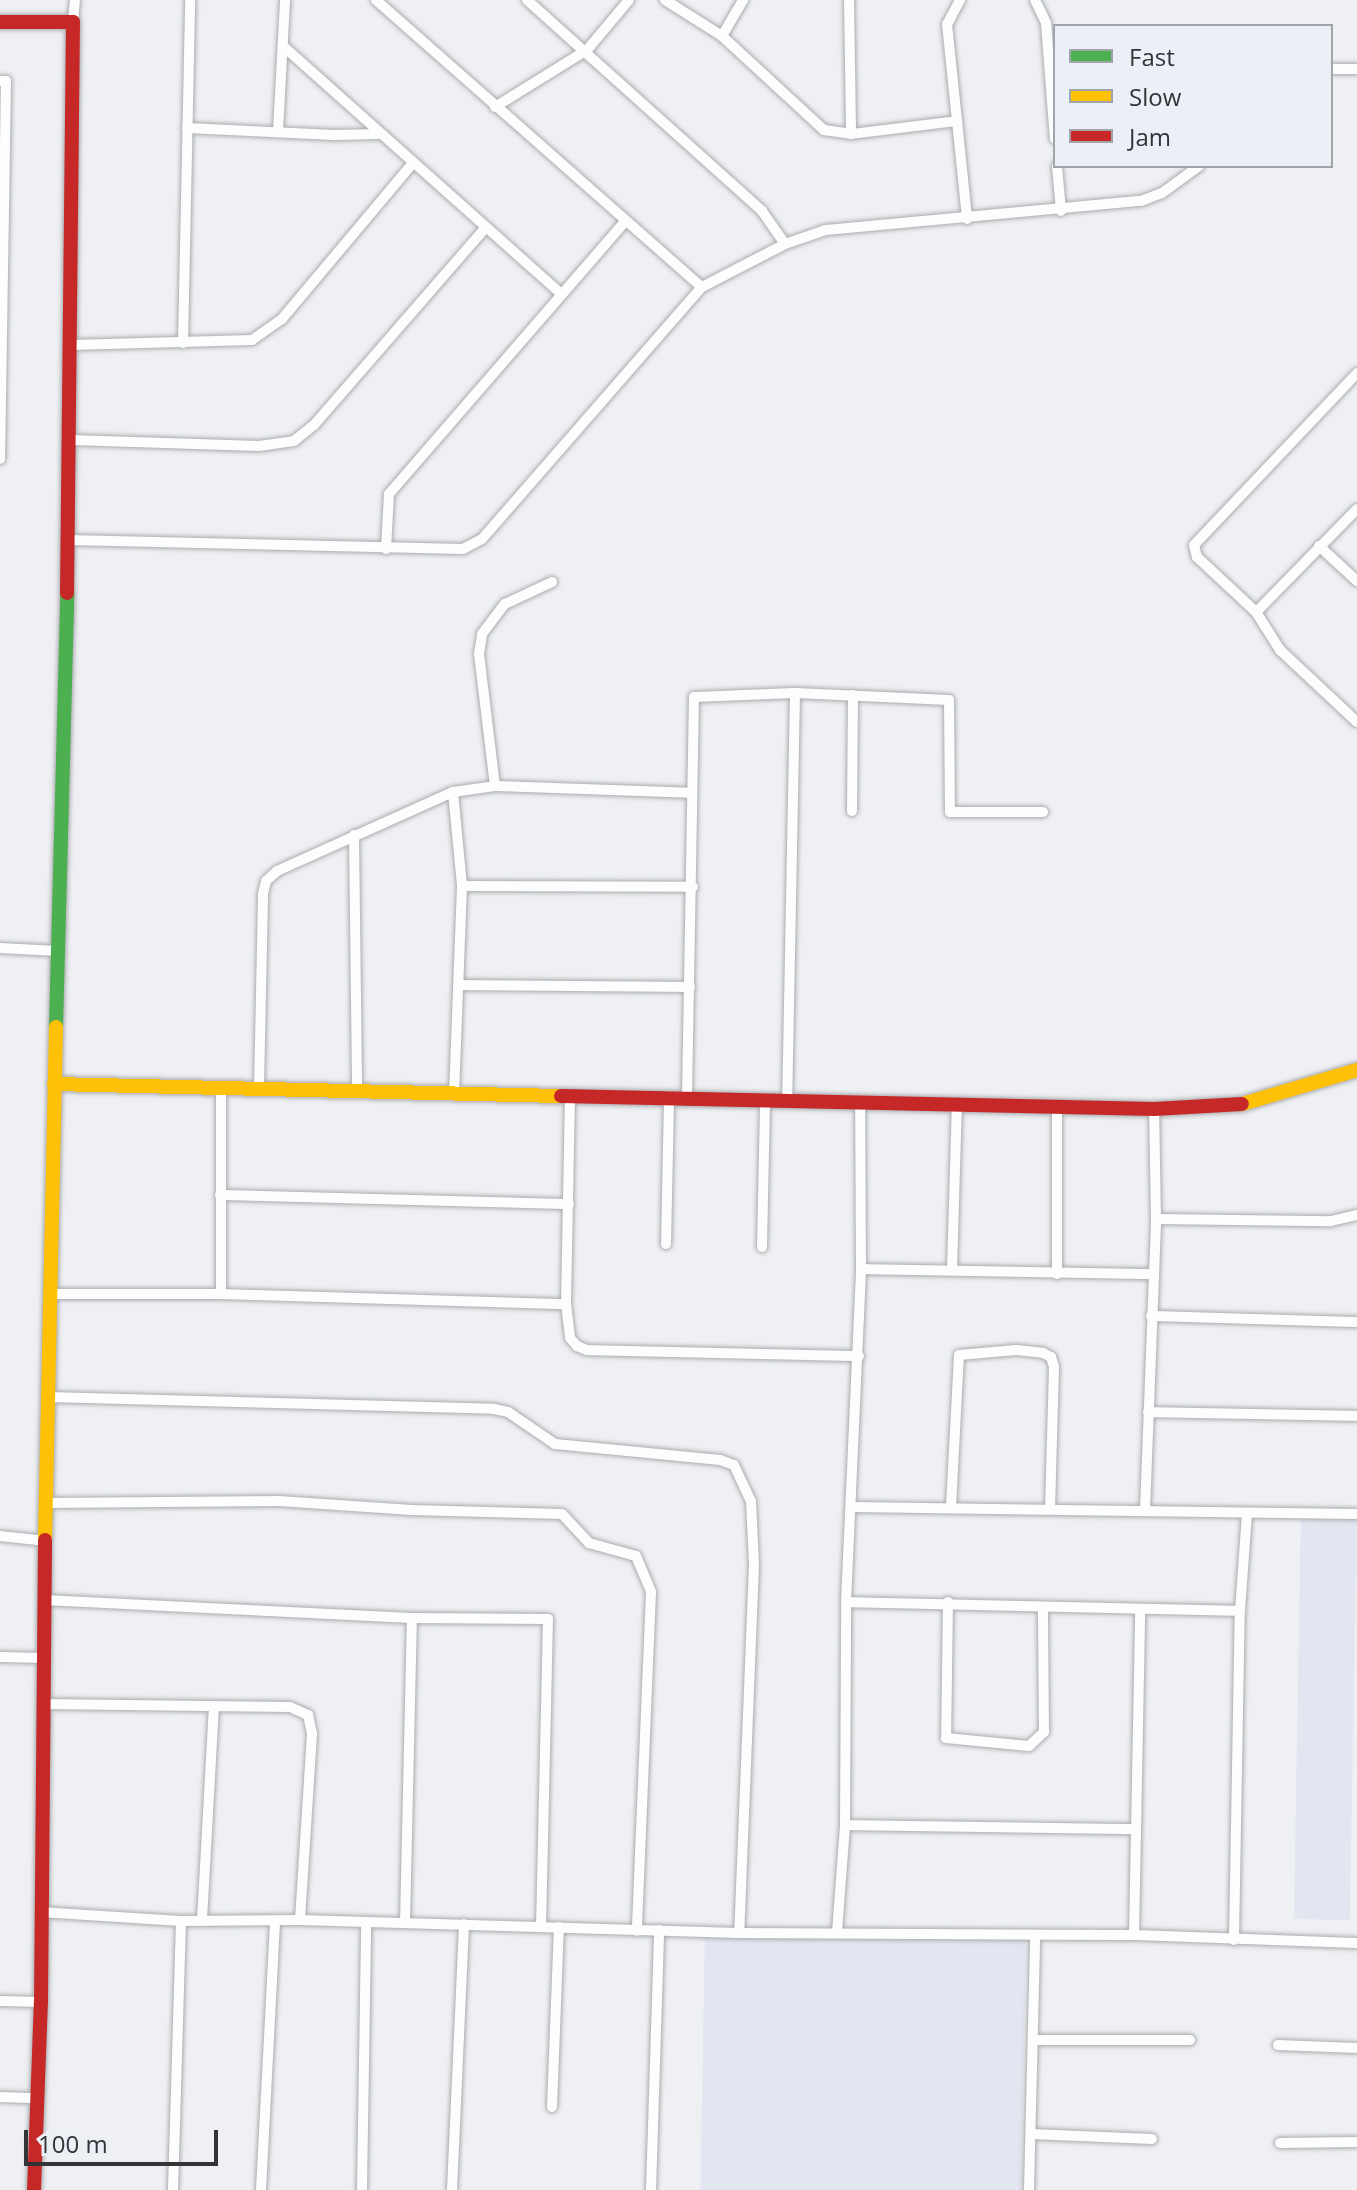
<!DOCTYPE html>
<html>
<head>
<meta charset="utf-8">
<style>
  body { margin:0 }
  #map { position:relative; width:1357px; height:2190px; overflow:hidden; background:#eef0f3; font-family:"Open Sans",sans-serif }
  div>[style] { position:absolute }
  .built>* { inset:0; background:#e2e6f0; transform-origin:0 0 }
  .roads { filter:drop-shadow(0 0 2px #abacaf) drop-shadow(0 0 2px #abacaf) }
  .street>* { height:10px; margin:-5px; padding:0 5px; transform-origin:5px; border-radius:5px; background:#fcfdfd }
  .fast>* { height:14px; margin:-7px; padding:0 7px; transform-origin:7px; border-radius:7px; background:#4caf50 }
  .slow>* { height:14px; margin:-7px; padding:0 7px; transform-origin:7px; border-radius:7px; background:#ffc107 }
  .jam>* { height:14px; margin:-7px; padding:0 7px; transform-origin:7px; border-radius:7px; background:#c62828 }
  span { translate:-50% -50%; white-space:nowrap; text-align:center; line-height:1.15; -webkit-text-stroke:7px #ebeff6; paint-order:stroke }
  .legend { position:absolute; left:1053px; top:24px; width:280px; height:144px; box-sizing:border-box; background:#ebeff6; border:2px solid #a1a4aa; margin:0; padding:10px 14px; list-style:none; font-size:24px; color:#333437 }
  .legend li { display:flex; align-items:center; gap:16px; height:40px }
  .legend b { width:40px; border:2px solid #a1a4aa }
  .scale { position:absolute; left:24px; top:2130px; width:194px; height:36px; box-sizing:border-box; border:4px solid #333437; border-top:0; padding-left:10px; font-size:24px; line-height:28px; white-space:nowrap; color:#333437; -webkit-text-stroke:6px #ebeff6; paint-order:stroke }
</style>
</head>
<body>
<div id="map">
  <div class="built">
    <div style="left:1301px;top:1509px;width:56px;height:410px;rotate:1deg"></div>
    <div style="left:705px;top:1928px;width:321px;height:262px;rotate:1deg"></div>
  </div>
  <div class="roads">
    <div class="street">
      <div style="left:376px;top:0;width:434px;rotate:41.4deg"></div>
      <div style="left:527px;top:0;width:316px;rotate:41.9deg"></div>
      <div style="left:762px;top:211px;width:40px;rotate:55.1deg"></div>
      <div style="left:665px;top:0;width:67px;rotate:32.3deg"></div>
      <div style="left:722px;top:36px;width:139px;rotate:42.7deg"></div>
      <div style="left:824px;top:130px;width:27px;rotate:8deg"></div>
      <div style="left:851px;top:134px;width:107px;rotate:-7deg"></div>
      <div style="left:849px;top:0;width:134px;rotate:89.1deg"></div>
      <div style="left:960px;top:0;width:27px;rotate:118deg"></div>
      <div style="left:947px;top:24px;width:196px;rotate:84.1deg"></div>
      <div style="left:1035px;top:0;width:25px;rotate:64deg"></div>
      <div style="left:1046px;top:23px;width:116px;rotate:85.6deg"></div>
      <div style="left:73px;top:22px;width:22px;rotate:-85deg"></div>
      <div style="left:722px;top:36px;width:42px;rotate:-59.7deg"></div>
      <div style="left:283px;top:46px;width:373px;rotate:41.7deg"></div>
      <div style="left:1331px;top:69px;width:26px"></div>
      <div style="left:0;top:81px;width:6px"></div>
      <div style="left:6px;top:81px;width:378px;rotate:90.9deg"></div>
      <div style="left:495px;top:107px;width:108px;rotate:-31.8deg"></div>
      <div style="left:587px;top:50px;width:65px;rotate:-50deg"></div>
      <div style="left:187px;top:128px;width:147px;rotate:2.7deg"></div>
      <div style="left:334px;top:135px;width:45px;rotate:-1.3deg"></div>
      <div style="left:278px;top:131px;width:131px;rotate:-86.9deg"></div>
      <div style="left:1057px;top:166px;width:45px;rotate:84.9deg"></div>
      <div style="left:183px;top:343px;width:343px;rotate:-88.8deg"></div>
      <div style="left:71px;top:345px;width:181px;rotate:-1.6deg"></div>
      <div style="left:252px;top:340px;width:37px;rotate:-35deg"></div>
      <div style="left:282px;top:319px;width:202px;rotate:-50deg"></div>
      <div style="left:71px;top:440px;width:188px;rotate:1.8deg"></div>
      <div style="left:259px;top:446px;width:35px;rotate:-8deg"></div>
      <div style="left:294px;top:441px;width:26px;rotate:-39deg"></div>
      <div style="left:314px;top:425px;width:261px;rotate:-49deg"></div>
      <div style="left:1357px;top:509px;width:144px;rotate:134.4deg"></div>
      <div style="left:1256px;top:612px;width:45px;rotate:57.7deg"></div>
      <div style="left:1280px;top:650px;width:105px;rotate:43.1deg"></div>
      <div style="left:68px;top:540px;width:395px;rotate:1.3deg"></div>
      <div style="left:463px;top:549px;width:21px;rotate:-28deg"></div>
      <div style="left:482px;top:539px;width:335px;rotate:-48.9deg"></div>
      <div style="left:702px;top:287px;width:93px;rotate:-27.4deg"></div>
      <div style="left:785px;top:244px;width:43px;rotate:-18.9deg"></div>
      <div style="left:826px;top:230px;width:316px;rotate:-5.3deg"></div>
      <div style="left:1141px;top:201px;width:22px;rotate:-21deg"></div>
      <div style="left:1162px;top:193px;width:46px;rotate:-36.1deg"></div>
      <div style="left:1319px;top:546px;width:52px;rotate:42.6deg"></div>
      <div style="left:386px;top:549px;width:55px;rotate:-86.9deg"></div>
      <div style="left:389px;top:494px;width:360px;rotate:-49.1deg"></div>
      <div style="left:1256px;top:612px;width:81px;rotate:-137deg"></div>
      <div style="left:1197px;top:557px;width:12px;rotate:-104deg"></div>
      <div style="left:1194px;top:545px;width:237px;rotate:-46.5deg"></div>
      <div style="left:795px;top:693px;width:154px;rotate:2.6deg"></div>
      <div style="left:949px;top:700px;width:112px;rotate:89.5deg"></div>
      <div style="left:950px;top:812px;width:93px"></div>
      <div style="left:495px;top:786px;width:133px;rotate:-96.9deg"></div>
      <div style="left:479px;top:654px;width:20px;rotate:-81deg"></div>
      <div style="left:482px;top:634px;width:38px;rotate:-53deg"></div>
      <div style="left:505px;top:604px;width:52px;rotate:-25.1deg"></div>
      <div style="left:453px;top:792px;width:94px;rotate:84.5deg"></div>
      <div style="left:462px;top:886px;width:208px;rotate:92.2deg"></div>
      <div style="left:852px;top:811px;width:116px;rotate:-89.5deg"></div>
      <div style="left:354px;top:835px;width:254px;rotate:89.3deg"></div>
      <div style="left:462px;top:886px;width:231px;rotate:0.2deg"></div>
      <div style="left:0;top:948px;width:57px;rotate:3deg"></div>
      <div style="left:460px;top:985px;width:230px;rotate:0.5deg"></div>
      <div style="left:221px;top:1086px;width:208px;rotate:90deg"></div>
      <div style="left:259px;top:1088px;width:194px;rotate:-88.8deg"></div>
      <div style="left:263px;top:894px;width:13px;rotate:-77deg"></div>
      <div style="left:266px;top:881px;width:15px;rotate:-42deg"></div>
      <div style="left:277px;top:871px;width:193px;rotate:-24.2deg"></div>
      <div style="left:453px;top:792px;width:42px;rotate:-8.1deg"></div>
      <div style="left:495px;top:786px;width:197px;rotate:2deg"></div>
      <div style="left:570px;top:1095px;width:209px;rotate:91.1deg"></div>
      <div style="left:566px;top:1304px;width:34px;rotate:83deg"></div>
      <div style="left:570px;top:1338px;width:11px;rotate:49deg"></div>
      <div style="left:577px;top:1346px;width:11px;rotate:22deg"></div>
      <div style="left:587px;top:1350px;width:272px;rotate:1.3deg"></div>
      <div style="left:687px;top:1097px;width:400px;rotate:-89deg"></div>
      <div style="left:694px;top:697px;width:101px;rotate:-2.3deg"></div>
      <div style="left:795px;top:693px;width:407px;rotate:91.1deg"></div>
      <div style="left:1057px;top:1108px;width:166px;rotate:90deg"></div>
      <div style="left:220px;top:1195px;width:349px;rotate:1.5deg"></div>
      <div style="left:1156px;top:1219px;width:175px;rotate:0.7deg"></div>
      <div style="left:1331px;top:1221px;width:27px;rotate:-13deg"></div>
      <div style="left:666px;top:1244px;width:148px;rotate:-88.8deg"></div>
      <div style="left:762px;top:1247px;width:148px;rotate:-88.8deg"></div>
      <div style="left:861px;top:1269px;width:292px;rotate:1deg"></div>
      <div style="left:952px;top:1270px;width:166px;rotate:-88.3deg"></div>
      <div style="left:51px;top:1294px;width:170px"></div>
      <div style="left:221px;top:1294px;width:345px;rotate:1.7deg"></div>
      <div style="left:1151px;top:1316px;width:206px;rotate:1.7deg"></div>
      <div style="left:48px;top:1397px;width:446px;rotate:1.5deg"></div>
      <div style="left:494px;top:1409px;width:14px;rotate:12deg"></div>
      <div style="left:508px;top:1412px;width:57px;rotate:34.2deg"></div>
      <div style="left:555px;top:1444px;width:166px;rotate:5.5deg"></div>
      <div style="left:720px;top:1460px;width:15px;rotate:20deg"></div>
      <div style="left:734px;top:1465px;width:40px;rotate:65deg"></div>
      <div style="left:751px;top:1501px;width:64px;rotate:87.3deg"></div>
      <div style="left:754px;top:1565px;width:368px;rotate:92.3deg"></div>
      <div style="left:1148px;top:1412px;width:209px;rotate:1.1deg"></div>
      <div style="left:47px;top:1503px;width:232px;rotate:-0.5deg"></div>
      <div style="left:279px;top:1501px;width:133px;rotate:3.9deg"></div>
      <div style="left:412px;top:1510px;width:150px;rotate:1.5deg"></div>
      <div style="left:562px;top:1514px;width:40px;rotate:47deg"></div>
      <div style="left:589px;top:1543px;width:49px;rotate:15.5deg"></div>
      <div style="left:636px;top:1556px;width:39px;rotate:67deg"></div>
      <div style="left:651px;top:1592px;width:339px;rotate:92.4deg"></div>
      <div style="left:852px;top:1507px;width:505px;rotate:0.79deg"></div>
      <div style="left:951px;top:1507px;width:152px;rotate:-87deg"></div>
      <div style="left:959px;top:1355px;width:57px;rotate:-5deg"></div>
      <div style="left:1016px;top:1350px;width:27px;rotate:6deg"></div>
      <div style="left:1043px;top:1353px;width:9px;rotate:27deg"></div>
      <div style="left:1051px;top:1357px;width:10px;rotate:73deg"></div>
      <div style="left:1054px;top:1367px;width:140px;rotate:91.6deg"></div>
      <div style="left:1145px;top:1510px;width:291px;rotate:-87.8deg"></div>
      <div style="left:1156px;top:1219px;width:110px;rotate:-91deg"></div>
      <div style="left:0;top:1536px;width:47px;rotate:6.1deg"></div>
      <div style="left:44px;top:1600px;width:368px;rotate:2.8deg"></div>
      <div style="left:412px;top:1618px;width:136px;rotate:0.4deg"></div>
      <div style="left:548px;top:1619px;width:306px;rotate:91.3deg"></div>
      <div style="left:846px;top:1602px;width:394px;rotate:1.3deg"></div>
      <div style="left:948px;top:1602px;width:136px;rotate:90.8deg"></div>
      <div style="left:946px;top:1738px;width:83px;rotate:5.5deg"></div>
      <div style="left:1029px;top:1746px;width:21px;rotate:-43deg"></div>
      <div style="left:1044px;top:1732px;width:125px;rotate:-90.5deg"></div>
      <div style="left:0;top:1657px;width:44px;rotate:1.3deg"></div>
      <div style="left:42px;top:1704px;width:248px;rotate:0.7deg"></div>
      <div style="left:290px;top:1707px;width:20px;rotate:24deg"></div>
      <div style="left:308px;top:1715px;width:19px;rotate:78deg"></div>
      <div style="left:312px;top:1734px;width:186px;rotate:93.7deg"></div>
      <div style="left:845px;top:1825px;width:291px;rotate:0.8deg"></div>
      <div style="left:40px;top:1912px;width:141px;rotate:3.7deg"></div>
      <div style="left:181px;top:1921px;width:119px;rotate:-0.5deg"></div>
      <div style="left:300px;top:1920px;width:439px;rotate:1.7deg"></div>
      <div style="left:739px;top:1933px;width:395px;rotate:0.3deg"></div>
      <div style="left:1134px;top:1935px;width:223px;rotate:2.1deg"></div>
      <div style="left:202px;top:1920px;width:214px;rotate:-86.8deg"></div>
      <div style="left:405px;top:1923px;width:305px;rotate:-88.7deg"></div>
      <div style="left:837px;top:1932px;width:107px;rotate:-85.7deg"></div>
      <div style="left:845px;top:1825px;width:223px;rotate:-89.7deg"></div>
      <div style="left:846px;top:1602px;width:333px;rotate:-87.4deg"></div>
      <div style="left:861px;top:1269px;width:166px;rotate:-90.3deg"></div>
      <div style="left:1134px;top:1935px;width:326px;rotate:-88.9deg"></div>
      <div style="left:1234px;top:1940px;width:329px;rotate:-89deg"></div>
      <div style="left:1240px;top:1611px;width:97px;rotate:-85.9deg"></div>
      <div style="left:0;top:2001px;width:41px;rotate:1.4deg"></div>
      <div style="left:1035px;top:2040px;width:155px"></div>
      <div style="left:1278px;top:2045px;width:79px;rotate:2.2deg"></div>
      <div style="left:0;top:2097px;width:37px;rotate:2deg"></div>
      <div style="left:552px;top:2107px;width:180px;rotate:-87.8deg"></div>
      <div style="left:1031px;top:2134px;width:121px;rotate:2.4deg"></div>
      <div style="left:1280px;top:2143px;width:77px;rotate:-0.7deg"></div>
      <div style="left:173px;top:2190px;width:269px;rotate:-88.3deg"></div>
      <div style="left:261px;top:2190px;width:269px;rotate:-87deg"></div>
      <div style="left:362px;top:2190px;width:267px;rotate:-89.1deg"></div>
      <div style="left:452px;top:2190px;width:266px;rotate:-87.4deg"></div>
      <div style="left:651px;top:2190px;width:260px;rotate:-88.2deg"></div>
      <div style="left:1029px;top:2190px;width:254px;rotate:-88.6deg"></div>
    </div>
    <div class="fast">
      <div style="left:56px;top:1027px;width:434px;rotate:-88.5deg"></div>
    </div>
    <div class="slow">
      <div style="left:54px;top:1084px;width:507px;rotate:1.36deg"></div>
      <div style="left:1242px;top:1104px;width:120px;rotate:-16.5deg"></div>
      <div style="left:45px;top:1540px;width:513px;rotate:-88.77deg"></div>
    </div>
    <div class="jam">
      <div style="left:0;top:22px;width:73px"></div>
      <div style="left:73px;top:22px;width:571px;rotate:90.6deg"></div>
      <div style="left:561px;top:1096px;width:593px;rotate:1.26deg"></div>
      <div style="left:1154px;top:1109px;width:88px;rotate:-3.3deg"></div>
      <div style="left:34px;top:2190px;width:188px;rotate:-87.9deg"></div>
      <div style="left:41px;top:2002px;width:462px;rotate:-89.5deg"></div>
    </div>
  </div>
  <ul class="legend">
  <li><b style="height:10px;background:#4caf50"></b>Fast</li>
  <li><b style="height:10px;background:#ffc107"></b>Slow</li>
  <li><b style="height:10px;background:#c62828"></b>Jam</li>
  </ul>
  <div class="scale">100 m</div>
</div>
</body>
</html>
